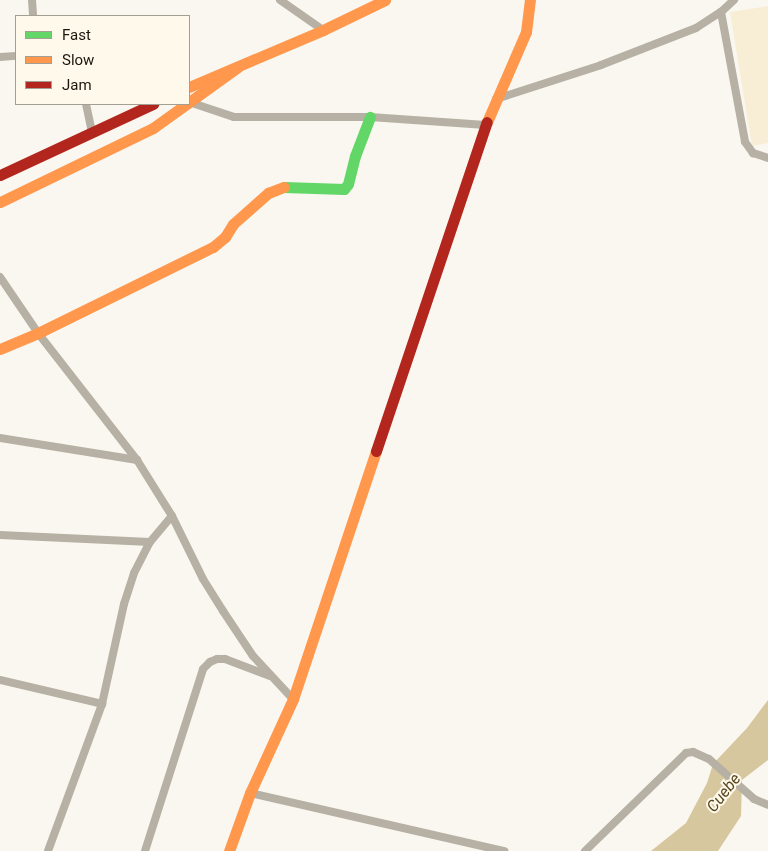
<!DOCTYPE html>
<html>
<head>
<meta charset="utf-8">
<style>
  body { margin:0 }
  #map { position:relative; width:768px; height:851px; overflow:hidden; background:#faf7f0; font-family:Roboto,sans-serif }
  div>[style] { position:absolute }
  .green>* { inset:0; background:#f8eed5 }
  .water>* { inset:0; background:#d7c79f }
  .street>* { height:8px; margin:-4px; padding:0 4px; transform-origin:4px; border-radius:4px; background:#b6b1a4 }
  .fast>* { height:11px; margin:-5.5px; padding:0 5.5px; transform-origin:5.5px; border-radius:5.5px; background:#63d668 }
  .slow>* { height:11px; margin:-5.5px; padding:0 5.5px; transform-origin:5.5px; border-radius:5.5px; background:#ff974d }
  .jam>* { height:11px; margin:-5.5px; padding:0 5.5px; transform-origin:5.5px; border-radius:5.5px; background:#b3261e }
  span { translate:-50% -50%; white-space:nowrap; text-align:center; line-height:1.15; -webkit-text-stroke:4px #fff9eb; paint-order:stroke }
  .water-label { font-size:16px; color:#55451b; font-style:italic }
  .legend { position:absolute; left:15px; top:15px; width:175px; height:90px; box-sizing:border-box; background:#fff9eb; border:1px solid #a49f93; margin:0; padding:6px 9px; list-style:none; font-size:15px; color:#1b170f }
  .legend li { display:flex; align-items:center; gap:10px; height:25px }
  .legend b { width:25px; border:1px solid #a49f93 }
</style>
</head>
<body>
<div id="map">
  <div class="green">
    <div style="clip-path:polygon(768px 6px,768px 143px,752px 146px,730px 12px)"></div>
  </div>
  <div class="water">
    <div style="clip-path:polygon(768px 700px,768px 760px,742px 780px,741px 816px,718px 851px,651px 851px,686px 823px,707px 783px,713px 764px,747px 728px)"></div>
  </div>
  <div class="street">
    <div style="left:32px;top:0;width:16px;rotate:86deg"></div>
    <div style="left:280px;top:0;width:52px;rotate:34.9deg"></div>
    <div style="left:721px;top:12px;width:132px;rotate:79.5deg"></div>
    <div style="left:745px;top:142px;width:14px;rotate:54deg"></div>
    <div style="left:753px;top:153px;width:16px;rotate:18deg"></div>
    <div style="left:0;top:57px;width:16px;rotate:-4deg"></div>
    <div style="left:496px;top:99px;width:110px;rotate:-17.9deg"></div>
    <div style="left:601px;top:65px;width:102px;rotate:-21.3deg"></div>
    <div style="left:696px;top:28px;width:30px;rotate:-33deg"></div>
    <div style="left:721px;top:12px;width:18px;rotate:-43deg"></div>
    <div style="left:189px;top:102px;width:47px;rotate:18.4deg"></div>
    <div style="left:234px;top:117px;width:136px"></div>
    <div style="left:370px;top:117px;width:116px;rotate:3.9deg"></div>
    <div style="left:86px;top:104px;width:29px;rotate:78deg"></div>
    <div style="left:0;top:277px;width:68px;rotate:55.8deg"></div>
    <div style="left:38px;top:333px;width:161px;rotate:52.1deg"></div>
    <div style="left:0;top:438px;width:139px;rotate:9.1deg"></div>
    <div style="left:137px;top:460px;width:66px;rotate:58deg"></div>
    <div style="left:172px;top:516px;width:70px;rotate:63.8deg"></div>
    <div style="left:203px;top:579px;width:38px;rotate:58deg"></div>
    <div style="left:223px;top:611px;width:54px;rotate:56.3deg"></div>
    <div style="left:253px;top:656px;width:59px;rotate:47.1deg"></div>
    <div style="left:0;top:535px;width:150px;rotate:2.7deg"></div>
    <div style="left:0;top:680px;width:105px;rotate:13.2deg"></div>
    <div style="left:250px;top:793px;width:261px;rotate:12.9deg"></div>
    <div style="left:48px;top:851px;width:157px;rotate:-69.8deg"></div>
    <div style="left:102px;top:704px;width:102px;rotate:-77.6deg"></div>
    <div style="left:124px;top:604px;width:33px;rotate:-72deg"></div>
    <div style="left:134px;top:573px;width:35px;rotate:-63deg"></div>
    <div style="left:150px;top:542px;width:34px;rotate:-50deg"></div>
    <div style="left:145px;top:851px;width:191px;rotate:-72.3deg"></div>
    <div style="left:203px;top:669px;width:10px;rotate:-45deg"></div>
    <div style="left:210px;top:662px;width:8px;rotate:-23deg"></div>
    <div style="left:217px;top:659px;width:8px"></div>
    <div style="left:225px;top:659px;width:48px;rotate:20.7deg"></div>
    <div style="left:585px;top:851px;width:141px;rotate:-44.1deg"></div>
    <div style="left:686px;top:753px;width:7px;rotate:-8deg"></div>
    <div style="left:693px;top:752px;width:17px;rotate:24deg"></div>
    <div style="left:709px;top:759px;width:60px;rotate:41.6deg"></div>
    <div style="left:754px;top:799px;width:15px;rotate:23deg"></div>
  </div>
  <div class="fast">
    <div style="left:284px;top:187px;width:60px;rotate:1.9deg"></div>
    <div style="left:344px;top:189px;width:6px;rotate:-51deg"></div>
    <div style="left:348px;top:184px;width:29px;rotate:-76deg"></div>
    <div style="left:355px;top:156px;width:42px;rotate:-69deg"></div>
  </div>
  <div class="slow">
    <div style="left:189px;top:87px;width:146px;rotate:-23deg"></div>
    <div style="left:323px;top:30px;width:69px;rotate:-25.8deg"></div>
    <div style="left:487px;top:122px;width:98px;rotate:-66.6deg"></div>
    <div style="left:526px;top:32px;width:32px;rotate:-83deg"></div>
    <div style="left:0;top:202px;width:170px;rotate:-25.8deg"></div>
    <div style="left:153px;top:128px;width:105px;rotate:-35.7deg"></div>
    <div style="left:0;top:349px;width:41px;rotate:-22.8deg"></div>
    <div style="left:38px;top:333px;width:195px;rotate:-26.2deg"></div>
    <div style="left:213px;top:247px;width:16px;rotate:-40deg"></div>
    <div style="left:225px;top:237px;width:15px;rotate:-58deg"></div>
    <div style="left:233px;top:224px;width:47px;rotate:-41.5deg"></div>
    <div style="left:268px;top:193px;width:17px;rotate:-21deg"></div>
    <div style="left:229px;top:851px;width:62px;rotate:-70.1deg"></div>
    <div style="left:250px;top:793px;width:103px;rotate:-65.4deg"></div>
    <div style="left:293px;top:699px;width:262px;rotate:-71.5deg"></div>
  </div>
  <div class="jam">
    <div style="left:0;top:175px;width:169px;rotate:-24.9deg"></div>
    <div style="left:376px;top:451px;width:347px;rotate:-71.4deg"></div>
  </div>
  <div class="water-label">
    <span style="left:724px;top:793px;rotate:-52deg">Cuebe</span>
  </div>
  <ul class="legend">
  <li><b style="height:6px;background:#63d668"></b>Fast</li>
  <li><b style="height:6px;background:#ff974d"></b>Slow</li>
  <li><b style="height:6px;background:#b3261e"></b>Jam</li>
  </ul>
</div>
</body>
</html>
